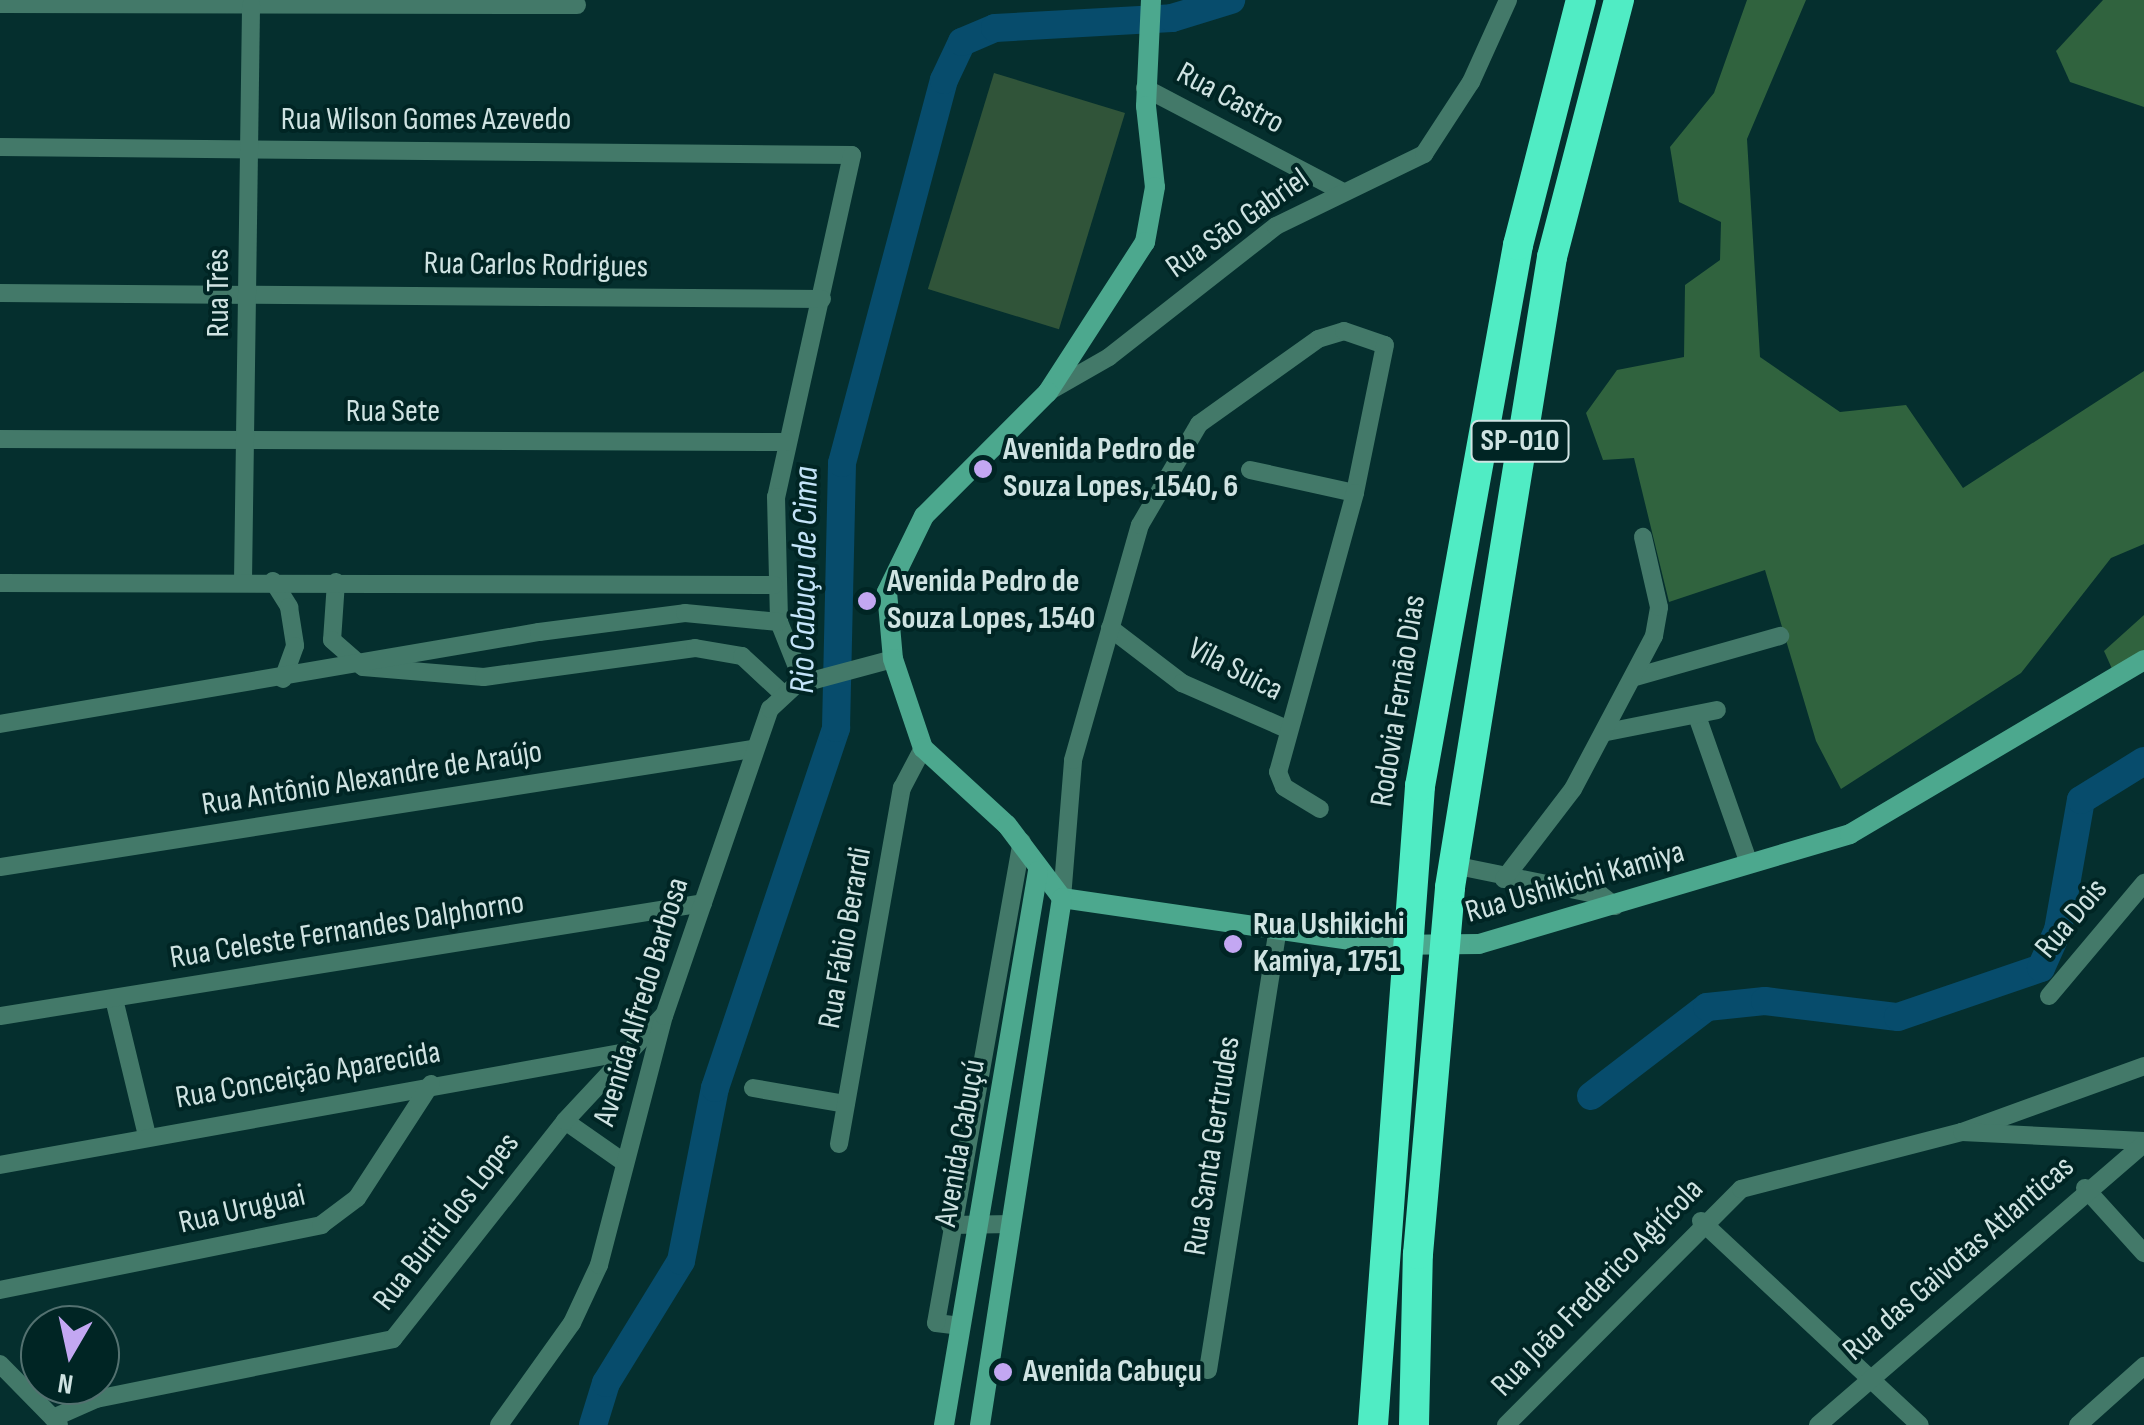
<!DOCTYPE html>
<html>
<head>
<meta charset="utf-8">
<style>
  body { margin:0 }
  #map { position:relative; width:2144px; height:1425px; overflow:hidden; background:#052f2e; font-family:"Sofia Sans Condensed",sans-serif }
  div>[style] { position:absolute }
  .green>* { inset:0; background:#305439; transform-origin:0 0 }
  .forest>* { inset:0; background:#30633e }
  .river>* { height:28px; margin:-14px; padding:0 14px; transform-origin:14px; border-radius:14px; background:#074c6c }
  .street>* { height:18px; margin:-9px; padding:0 9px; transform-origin:9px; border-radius:9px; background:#437969 }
  .secondary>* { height:20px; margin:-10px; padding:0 10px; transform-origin:10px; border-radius:10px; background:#4ca88e }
  .highway>* { height:30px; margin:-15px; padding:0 15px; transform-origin:15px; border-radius:15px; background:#50ecc4 }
  .dots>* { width:28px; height:28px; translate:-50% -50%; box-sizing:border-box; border:5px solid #002524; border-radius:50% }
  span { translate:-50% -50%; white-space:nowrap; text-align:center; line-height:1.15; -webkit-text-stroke:8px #002524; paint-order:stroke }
  .shield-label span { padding:2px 8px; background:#002524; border:2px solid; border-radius:8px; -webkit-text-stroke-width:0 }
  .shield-label { font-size:30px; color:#cfe3e2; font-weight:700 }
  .street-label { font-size:32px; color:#cfe3e2 }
  .poi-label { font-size:32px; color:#cfe3e2; font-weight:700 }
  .left { translate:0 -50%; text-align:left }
  .water-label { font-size:35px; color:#c4e4f9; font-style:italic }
  .north { position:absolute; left:20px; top:1305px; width:100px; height:100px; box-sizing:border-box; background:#002524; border:2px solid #537170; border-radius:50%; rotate:189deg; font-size:28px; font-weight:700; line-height:40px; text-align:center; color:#cfe3e2 }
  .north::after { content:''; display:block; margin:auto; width:35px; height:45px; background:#c3a7f2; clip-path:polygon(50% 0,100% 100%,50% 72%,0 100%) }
</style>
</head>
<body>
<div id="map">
  <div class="green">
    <div style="left:994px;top:73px;width:137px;height:226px;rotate:17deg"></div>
  </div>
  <div class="forest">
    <div style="clip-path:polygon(1747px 0,1806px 0,1747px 139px,1760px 357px,1840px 412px,1906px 405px,1963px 488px,2144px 371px,2144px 544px,2111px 558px,2021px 673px,1841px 789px,1816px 741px,1765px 570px,1669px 602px,1634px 458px,1603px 460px,1586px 413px,1617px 370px,1684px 357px,1685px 285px,1720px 260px,1721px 222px,1679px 202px,1670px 147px,1714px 93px)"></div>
    <div style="clip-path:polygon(2103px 0,2144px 0,2144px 107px,2070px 82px,2056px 51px)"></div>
    <div style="clip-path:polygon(2144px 615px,2144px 653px,2113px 671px,2104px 651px)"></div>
  </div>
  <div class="river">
    <div style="left:1591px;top:1096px;width:146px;rotate:-37.5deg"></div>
    <div style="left:1707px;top:1007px;width:58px;rotate:-5.9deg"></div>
    <div style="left:1765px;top:1001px;width:134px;rotate:6.9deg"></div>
    <div style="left:1898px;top:1017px;width:151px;rotate:-18.9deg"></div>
    <div style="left:2041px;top:968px;width:42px;rotate:-65.9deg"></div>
    <div style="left:2058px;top:930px;width:132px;rotate:-80deg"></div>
    <div style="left:2081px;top:800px;width:74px;rotate:-31.8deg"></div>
    <div style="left:593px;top:1425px;width:44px;rotate:-72.8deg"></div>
    <div style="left:606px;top:1383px;width:143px;rotate:-58.4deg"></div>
    <div style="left:681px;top:1261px;width:176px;rotate:-78.9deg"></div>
    <div style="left:715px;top:1088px;width:380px;rotate:-71.4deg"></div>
    <div style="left:836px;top:728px;width:265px;rotate:-88.7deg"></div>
    <div style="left:842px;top:463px;width:396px;rotate:-75.1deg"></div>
    <div style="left:944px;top:80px;width:42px;rotate:-64.7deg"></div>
    <div style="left:962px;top:42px;width:36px;rotate:-23deg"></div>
    <div style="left:995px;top:28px;width:177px;rotate:-3.2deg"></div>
    <div style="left:1172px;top:18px;width:62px;rotate:-17deg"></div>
  </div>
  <div class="street">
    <div style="left:0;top:4px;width:577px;rotate:0.1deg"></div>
    <div style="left:1145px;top:88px;width:221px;rotate:27.7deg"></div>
    <div style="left:0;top:147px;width:852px;rotate:0.54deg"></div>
    <div style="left:852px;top:155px;width:350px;rotate:102.5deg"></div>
    <div style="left:776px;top:497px;width:125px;rotate:88.6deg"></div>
    <div style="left:779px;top:622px;width:65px;rotate:68.2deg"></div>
    <div style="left:0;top:293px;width:822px;rotate:0.42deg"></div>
    <div style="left:1048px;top:392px;width:70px;rotate:-29.8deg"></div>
    <div style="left:1109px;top:357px;width:212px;rotate:-38.1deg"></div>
    <div style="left:1276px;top:226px;width:165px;rotate:-25.9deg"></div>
    <div style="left:1424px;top:154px;width:86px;rotate:-56.9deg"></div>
    <div style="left:1471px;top:82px;width:90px;rotate:-65.7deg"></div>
    <div style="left:0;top:439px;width:786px;rotate:0.22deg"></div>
    <div style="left:1250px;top:470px;width:107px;rotate:12.4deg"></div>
    <div style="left:243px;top:581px;width:576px;rotate:-89.2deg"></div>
    <div style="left:273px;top:581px;width:31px;rotate:58deg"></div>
    <div style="left:289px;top:607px;width:39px;rotate:81deg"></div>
    <div style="left:295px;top:646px;width:35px;rotate:110deg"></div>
    <div style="left:336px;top:582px;width:58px;rotate:93.9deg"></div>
    <div style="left:332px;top:640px;width:41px;rotate:41.1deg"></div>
    <div style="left:363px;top:667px;width:121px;rotate:4.7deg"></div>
    <div style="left:484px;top:677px;width:213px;rotate:-7.8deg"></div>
    <div style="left:695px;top:648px;width:48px;rotate:9.7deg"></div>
    <div style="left:742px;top:656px;width:54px;rotate:42.8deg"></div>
    <div style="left:0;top:583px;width:774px;rotate:0.15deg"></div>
    <div style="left:1110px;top:628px;width:91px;rotate:37.4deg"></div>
    <div style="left:1182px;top:683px;width:115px;rotate:23.7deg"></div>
    <div style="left:1635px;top:677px;width:151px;rotate:-15.8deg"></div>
    <div style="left:1697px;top:716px;width:157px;rotate:70.6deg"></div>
    <div style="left:0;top:724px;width:547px;rotate:-9.69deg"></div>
    <div style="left:539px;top:632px;width:147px;rotate:-7.4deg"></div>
    <div style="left:685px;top:613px;width:94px;rotate:5.5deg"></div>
    <div style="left:1607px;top:732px;width:112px;rotate:-11.3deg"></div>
    <div style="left:1453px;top:865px;width:151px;rotate:11.5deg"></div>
    <div style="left:1601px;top:895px;width:18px;rotate:38deg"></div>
    <div style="left:0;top:867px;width:762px;rotate:-8.91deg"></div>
    <div style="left:1504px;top:879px;width:113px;rotate:-52.5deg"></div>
    <div style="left:1573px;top:789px;width:173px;rotate:-62.1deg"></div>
    <div style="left:1654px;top:636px;width:29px;rotate:-80deg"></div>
    <div style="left:1659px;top:607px;width:72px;rotate:-102.9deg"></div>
    <div style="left:1062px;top:898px;width:138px;rotate:-85.4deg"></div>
    <div style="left:1073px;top:760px;width:244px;rotate:-74.1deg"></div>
    <div style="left:1140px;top:525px;width:117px;rotate:-59.7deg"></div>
    <div style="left:1199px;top:424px;width:146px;rotate:-35.5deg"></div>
    <div style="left:1318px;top:339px;width:27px;rotate:-17deg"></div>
    <div style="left:1344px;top:331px;width:43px;rotate:18.9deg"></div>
    <div style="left:1385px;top:345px;width:151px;rotate:101.5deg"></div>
    <div style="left:1355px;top:493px;width:289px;rotate:105.4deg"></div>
    <div style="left:1278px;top:772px;width:16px;rotate:68deg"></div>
    <div style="left:1284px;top:787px;width:42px;rotate:31.4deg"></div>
    <div style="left:2049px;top:996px;width:148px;rotate:-49.9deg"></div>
    <div style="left:114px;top:999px;width:140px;rotate:76.4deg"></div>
    <div style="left:0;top:1016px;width:712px;rotate:-9.13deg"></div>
    <div style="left:753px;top:1088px;width:94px;rotate:9.8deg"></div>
    <div style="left:565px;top:1121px;width:73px;rotate:35deg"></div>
    <div style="left:1962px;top:1132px;width:194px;rotate:-19.9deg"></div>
    <div style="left:839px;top:1144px;width:362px;rotate:-80deg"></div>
    <div style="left:902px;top:788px;width:45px;rotate:-62.3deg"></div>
    <div style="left:0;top:1165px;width:637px;rotate:-10.22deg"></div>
    <div style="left:2085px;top:1188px;width:88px;rotate:47.8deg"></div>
    <div style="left:1701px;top:1221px;width:299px;rotate:43deg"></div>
    <div style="left:950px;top:1225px;width:62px;rotate:-0.9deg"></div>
    <div style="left:0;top:1290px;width:328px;rotate:-11.4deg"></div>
    <div style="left:321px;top:1225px;width:45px;rotate:-36.9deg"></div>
    <div style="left:357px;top:1198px;width:136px;rotate:-57deg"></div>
    <div style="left:961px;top:1326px;width:25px;rotate:-173deg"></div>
    <div style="left:936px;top:1323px;width:489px;rotate:-79.9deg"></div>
    <div style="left:0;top:1364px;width:84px;rotate:45.5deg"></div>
    <div style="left:1208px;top:1370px;width:443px;rotate:-81deg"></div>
    <div style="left:53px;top:1418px;width:47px;rotate:-23.8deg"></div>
    <div style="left:96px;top:1399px;width:303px;rotate:-11.4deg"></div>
    <div style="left:393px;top:1339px;width:278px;rotate:-51.7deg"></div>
    <div style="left:565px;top:1121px;width:144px;rotate:-47deg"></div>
    <div style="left:499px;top:1425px;width:125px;rotate:-54.4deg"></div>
    <div style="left:572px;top:1323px;width:64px;rotate:-65deg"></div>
    <div style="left:599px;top:1265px;width:257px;rotate:-75.4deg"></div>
    <div style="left:664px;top:1016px;width:325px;rotate:-71deg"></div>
    <div style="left:770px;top:709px;width:35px;rotate:-43deg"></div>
    <div style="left:796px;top:685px;width:100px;rotate:-15deg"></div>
    <div style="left:1506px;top:1425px;width:333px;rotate:-45.1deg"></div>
    <div style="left:1741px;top:1189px;width:228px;rotate:-14.5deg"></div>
    <div style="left:1962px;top:1132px;width:182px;rotate:2.8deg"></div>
    <div style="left:1818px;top:1425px;width:430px;rotate:-40.8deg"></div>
    <div style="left:2078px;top:1425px;width:89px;rotate:-41.8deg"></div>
  </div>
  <div class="secondary">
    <div style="left:1151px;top:0;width:106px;rotate:92.7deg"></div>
    <div style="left:1146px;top:106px;width:81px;rotate:83.7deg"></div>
    <div style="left:1155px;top:187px;width:56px;rotate:100.3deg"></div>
    <div style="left:1145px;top:242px;width:179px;rotate:122.9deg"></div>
    <div style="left:1048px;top:392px;width:175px;rotate:135deg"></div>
    <div style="left:924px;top:516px;width:85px;rotate:116deg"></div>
    <div style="left:887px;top:592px;width:67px;rotate:84.9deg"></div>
    <div style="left:893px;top:659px;width:94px;rotate:71.4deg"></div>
    <div style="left:923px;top:748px;width:114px;rotate:42.5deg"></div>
    <div style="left:1007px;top:825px;width:91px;rotate:53deg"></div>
    <div style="left:1062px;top:898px;width:325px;rotate:8.3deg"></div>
    <div style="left:1384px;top:945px;width:95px;rotate:-0.6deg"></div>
    <div style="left:1479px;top:944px;width:387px;rotate:-16.5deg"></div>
    <div style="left:1850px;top:834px;width:342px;rotate:-30.6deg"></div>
    <div style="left:944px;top:1425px;width:562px;rotate:-80.37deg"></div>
    <div style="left:980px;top:1425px;width:533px;rotate:-81.16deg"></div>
  </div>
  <div class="highway">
    <div style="left:1373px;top:1425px;width:641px;rotate:-85.79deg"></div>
    <div style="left:1420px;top:786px;width:550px;rotate:-79.73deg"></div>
    <div style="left:1518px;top:245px;width:253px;rotate:-75.6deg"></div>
    <div style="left:1414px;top:1425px;width:171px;rotate:-88.7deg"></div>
    <div style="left:1418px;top:1254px;width:368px;rotate:-85deg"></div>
    <div style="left:1450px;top:887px;width:638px;rotate:-80.8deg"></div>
    <div style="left:1552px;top:257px;width:266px;rotate:-75.4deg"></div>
  </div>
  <div class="dots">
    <div style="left:983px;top:469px;background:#c3a7f2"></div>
    <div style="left:867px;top:601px;background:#c3a7f2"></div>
    <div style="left:1233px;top:944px;background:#c3a7f2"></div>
    <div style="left:1003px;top:1372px;background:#c3a7f2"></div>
  </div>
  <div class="shield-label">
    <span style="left:1520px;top:441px">SP-010</span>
  </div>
  <div class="street-label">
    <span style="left:1230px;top:99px;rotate:28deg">Rua Castro</span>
    <span style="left:426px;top:120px">Rua Wilson Gomes Azevedo</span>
    <span style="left:1238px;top:224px;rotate:-35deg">Rua São Gabriel</span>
    <span style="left:536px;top:266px;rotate:1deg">Rua Carlos Rodrigues</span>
    <span style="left:219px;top:293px;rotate:-90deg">Rua Três</span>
    <span style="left:393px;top:412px">Rua Sete</span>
    <span style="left:1235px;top:670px;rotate:27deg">Vila Suica</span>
    <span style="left:1399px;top:701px;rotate:-81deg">Rodovia Fernão Dias</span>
    <span style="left:372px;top:779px;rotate:-9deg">Rua Antônio Alexandre de Araújo</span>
    <span style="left:1575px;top:883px;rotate:-16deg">Rua Ushikichi Kamiya</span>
    <span style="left:2072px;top:919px;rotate:-50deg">Rua Dois</span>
    <span style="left:347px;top:931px;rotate:-9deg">Rua Celeste Fernandes Dalphorno</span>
    <span style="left:846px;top:938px;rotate:-80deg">Rua Fábio Berardi</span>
    <span style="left:642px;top:1002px;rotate:-73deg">Avenida Alfredo Barbosa</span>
    <span style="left:308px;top:1076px;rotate:-10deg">Rua Conceição Aparecida</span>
    <span style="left:961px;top:1143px;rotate:-80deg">Avenida Cabuçú</span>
    <span style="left:1213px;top:1146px;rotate:-81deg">Rua Santa Gertrudes</span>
    <span style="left:242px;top:1210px;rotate:-13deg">Rua Uruguai</span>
    <span style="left:447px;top:1222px;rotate:-52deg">Rua Buriti dos Lopes</span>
    <span style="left:1959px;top:1259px;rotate:-41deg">Rua das Gaivotas Atlanticas</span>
    <span style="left:1598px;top:1288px;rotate:-46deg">Rua João Frederico Agrícola</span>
  </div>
  <div class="poi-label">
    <span class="left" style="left:1003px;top:469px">Avenida Pedro de<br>Souza Lopes, 1540, 6</span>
    <span class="left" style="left:887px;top:601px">Avenida Pedro de<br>Souza Lopes, 1540</span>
    <span class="left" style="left:1253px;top:944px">Rua Ushikichi<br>Kamiya, 1751</span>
    <span class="left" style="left:1023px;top:1372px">Avenida Cabuçu</span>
  </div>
  <div class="water-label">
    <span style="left:805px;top:580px;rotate:-89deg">Rio Cabuçu de Cima</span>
  </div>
  <div class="north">N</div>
</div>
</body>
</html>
